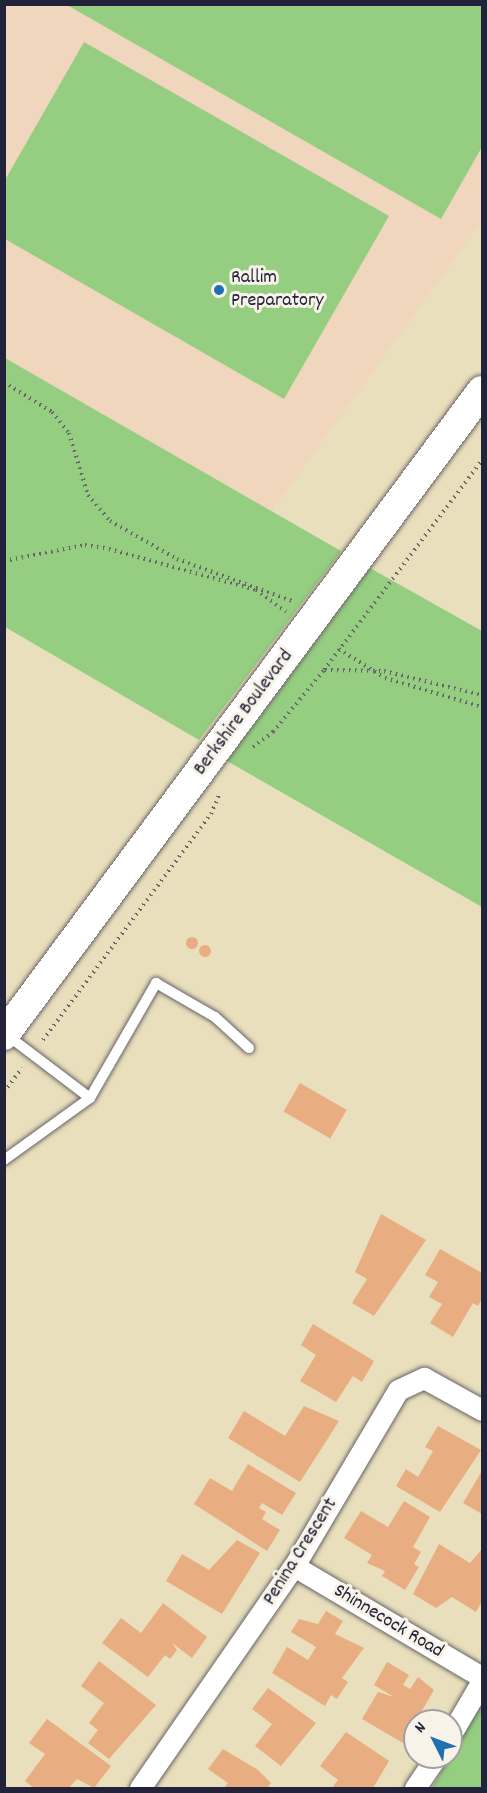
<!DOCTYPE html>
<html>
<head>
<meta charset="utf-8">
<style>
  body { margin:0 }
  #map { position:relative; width:487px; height:1793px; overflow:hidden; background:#e9dfbc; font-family:Dekko,sans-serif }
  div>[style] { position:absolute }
  .built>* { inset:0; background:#f0d6bc }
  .green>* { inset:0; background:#96ce81 }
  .building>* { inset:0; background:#e9ad82; transform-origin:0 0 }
  .round { border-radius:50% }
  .path>* { height:4px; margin-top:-2px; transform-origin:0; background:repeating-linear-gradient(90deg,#686468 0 1.5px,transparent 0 6px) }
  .roads { filter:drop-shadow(0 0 2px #686468) drop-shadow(0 0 2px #686468) }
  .lane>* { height:10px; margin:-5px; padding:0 5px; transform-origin:5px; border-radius:5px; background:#fff }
  .street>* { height:21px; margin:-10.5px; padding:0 10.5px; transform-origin:10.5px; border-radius:10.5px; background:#fff }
  .secondary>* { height:30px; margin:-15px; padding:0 15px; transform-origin:15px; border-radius:15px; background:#fff }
  .dots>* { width:16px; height:16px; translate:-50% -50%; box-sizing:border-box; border:3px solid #f7f3e8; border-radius:50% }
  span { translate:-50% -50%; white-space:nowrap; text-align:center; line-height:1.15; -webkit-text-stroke:6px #f7f3e8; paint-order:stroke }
  .poi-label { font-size:20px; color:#22223b }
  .left { translate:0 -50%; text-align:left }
  .street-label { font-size:20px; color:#22223b }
  .frame { position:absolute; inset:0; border:6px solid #22223b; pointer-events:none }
  .north { position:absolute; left:403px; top:1709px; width:60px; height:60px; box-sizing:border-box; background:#f7f3e8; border:2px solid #a29fa3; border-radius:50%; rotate:312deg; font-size:16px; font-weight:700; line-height:24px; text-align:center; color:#22223b }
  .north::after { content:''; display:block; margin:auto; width:21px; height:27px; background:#1f6fb2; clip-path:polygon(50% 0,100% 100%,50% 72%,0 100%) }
</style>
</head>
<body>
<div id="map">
  <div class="built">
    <div style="clip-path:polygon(5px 5px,482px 5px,482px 221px,272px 511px,5px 358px)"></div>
  </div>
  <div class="green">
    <div style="clip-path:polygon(67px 5px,482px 5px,482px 147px,441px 219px)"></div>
    <div style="clip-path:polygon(84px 42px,389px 216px,284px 399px,5px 239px,5px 180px)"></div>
    <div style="clip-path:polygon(5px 358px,341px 551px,199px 740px,5px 627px)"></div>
    <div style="clip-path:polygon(370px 568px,482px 631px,482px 907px,227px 761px)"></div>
    <div style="clip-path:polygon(482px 1705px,482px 1788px,432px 1788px,476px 1713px)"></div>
  </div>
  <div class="building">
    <div class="round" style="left:186px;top:937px;width:12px;height:12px"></div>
    <div class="round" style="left:199px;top:945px;width:12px;height:12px"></div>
    <div style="left:300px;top:1083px;width:54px;height:33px;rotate:30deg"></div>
    <div style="clip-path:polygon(381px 1214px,426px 1240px,374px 1316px,352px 1303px,367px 1279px,355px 1272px)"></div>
    <div style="clip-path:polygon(440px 1249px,482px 1273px,482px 1299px,478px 1306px,473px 1303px,453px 1337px,430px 1323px,442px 1304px,429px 1297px,438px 1282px,425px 1275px)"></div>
    <div style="clip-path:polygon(313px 1324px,374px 1361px,362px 1382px,353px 1376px,336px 1402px,300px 1381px,316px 1355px,301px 1345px)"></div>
    <div style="clip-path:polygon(304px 1406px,339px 1421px,300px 1482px,228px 1438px,244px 1411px,285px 1436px)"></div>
    <div style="clip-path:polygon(438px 1426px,481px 1450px,440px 1512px,396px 1486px,406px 1469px,418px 1477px,433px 1451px,425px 1447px)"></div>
    <div style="clip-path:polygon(248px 1464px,296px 1493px,282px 1515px,262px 1503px,259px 1508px,266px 1512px,262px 1519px,280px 1530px,267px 1551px,194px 1504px,210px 1478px,232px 1491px)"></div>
    <div style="clip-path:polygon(482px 1471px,482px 1514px,463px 1503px)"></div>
    <div style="clip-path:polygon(404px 1501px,430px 1517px,413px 1547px,421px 1552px,414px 1564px,419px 1567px,405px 1590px,382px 1576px,385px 1571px,367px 1563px,372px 1555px,344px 1538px,361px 1511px,388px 1527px)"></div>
    <div style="clip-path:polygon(237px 1540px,260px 1553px,222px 1614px,166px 1581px,182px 1554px,209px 1570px)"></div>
    <div style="clip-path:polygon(439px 1544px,470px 1563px,482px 1549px,482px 1601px,476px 1612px,452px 1597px,436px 1608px,413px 1594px)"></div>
    <div style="clip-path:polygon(163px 1603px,207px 1637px,192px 1658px,172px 1643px,177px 1650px,170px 1659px,165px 1655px,148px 1677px,102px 1643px,121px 1618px,141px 1633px)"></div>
    <div style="clip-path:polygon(326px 1611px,343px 1621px,335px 1634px,364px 1648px,342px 1678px,348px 1682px,337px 1699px,331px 1695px,325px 1706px,272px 1673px,287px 1647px,308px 1660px,316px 1647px,291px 1632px,299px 1619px,318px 1624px)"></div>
    <div style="clip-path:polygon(99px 1661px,156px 1705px,109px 1759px,88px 1743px,98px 1730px,89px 1723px,104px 1703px,81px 1686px)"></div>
    <div style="clip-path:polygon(387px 1662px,409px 1675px,403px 1685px,410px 1689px,418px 1677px,434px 1690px,403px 1743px,362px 1719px,378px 1692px,394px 1697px,374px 1685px)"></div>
    <div style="clip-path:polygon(268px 1688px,316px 1723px,281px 1766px,255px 1746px,272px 1724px,252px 1709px)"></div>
    <div style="clip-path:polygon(47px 1719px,111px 1766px,94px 1788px,77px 1779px,69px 1788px,34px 1788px,25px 1781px,45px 1754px,29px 1743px)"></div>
    <div style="clip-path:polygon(346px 1732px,389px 1761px,373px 1788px,332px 1788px,338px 1780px,320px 1766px)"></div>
    <div style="clip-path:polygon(223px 1749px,258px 1770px,271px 1783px,267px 1788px,224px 1788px,228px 1783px,208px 1769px)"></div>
  </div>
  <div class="path">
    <div style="left:4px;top:382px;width:57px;rotate:32deg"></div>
    <div style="left:52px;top:412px;width:27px;rotate:51deg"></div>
    <div style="left:69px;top:433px;width:65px;rotate:73deg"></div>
    <div style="left:88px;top:495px;width:34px;rotate:50deg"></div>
    <div style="left:110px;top:521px;width:77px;rotate:29.6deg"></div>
    <div style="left:177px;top:559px;width:122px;rotate:20.1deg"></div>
    <div style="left:4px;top:561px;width:83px;rotate:-11.2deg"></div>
    <div style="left:85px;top:545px;width:24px;rotate:9deg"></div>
    <div style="left:109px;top:549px;width:153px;rotate:15.6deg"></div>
    <div style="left:256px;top:590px;width:37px;rotate:36deg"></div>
    <div style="left:339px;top:649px;width:54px;rotate:32.2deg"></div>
    <div style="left:385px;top:678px;width:101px;rotate:16.6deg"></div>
    <div style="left:325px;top:670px;width:59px;rotate:1deg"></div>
    <div style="left:384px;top:671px;width:101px;rotate:13.8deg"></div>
    <div style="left:253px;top:747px;width:25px;rotate:-37deg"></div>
    <div style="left:273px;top:732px;width:80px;rotate:-50.6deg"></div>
    <div style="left:324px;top:670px;width:263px;rotate:-53deg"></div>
    <div style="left:43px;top:1040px;width:282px;rotate:-53.4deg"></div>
    <div style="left:211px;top:814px;width:23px;rotate:-67deg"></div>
    <div style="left:4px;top:1092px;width:30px;rotate:-53deg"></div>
  </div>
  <div class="roads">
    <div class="lane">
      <div style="left:90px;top:1098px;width:133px;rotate:-60.1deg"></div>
      <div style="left:156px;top:983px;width:68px;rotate:30deg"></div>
      <div style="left:215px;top:1017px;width:46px;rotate:42.4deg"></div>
      <div style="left:4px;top:1160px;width:106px;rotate:-35.8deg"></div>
      <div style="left:90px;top:1098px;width:104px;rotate:-142.8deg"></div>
    </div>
    <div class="street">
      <div style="left:294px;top:1566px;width:218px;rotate:30.6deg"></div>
      <div style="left:451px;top:1734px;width:61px;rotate:-59.7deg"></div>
      <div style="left:140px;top:1788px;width:270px;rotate:-55.3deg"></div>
      <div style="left:294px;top:1566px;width:204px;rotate:-59.4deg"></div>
      <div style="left:398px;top:1390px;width:29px;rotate:-25deg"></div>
      <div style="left:424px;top:1378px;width:66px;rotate:28.9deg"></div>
      <div style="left:415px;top:1788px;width:37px;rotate:-56deg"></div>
    </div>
    <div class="secondary">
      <div style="left:4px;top:1035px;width:802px;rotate:-53.42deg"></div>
    </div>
  </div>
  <div class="dots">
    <div style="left:219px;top:290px;background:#1f6fb2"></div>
  </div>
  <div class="poi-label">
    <span class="left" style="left:231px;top:290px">Rallim<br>Preparatory</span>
  </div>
  <div class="street-label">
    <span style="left:244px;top:713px;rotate:-53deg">Berkshire Boulevard</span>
    <span style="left:301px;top:1552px;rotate:-58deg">Penina Crescent</span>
    <span style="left:388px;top:1622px;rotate:31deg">Shinnecock Road</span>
  </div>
  <div class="frame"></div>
  <div class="north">N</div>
</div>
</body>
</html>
